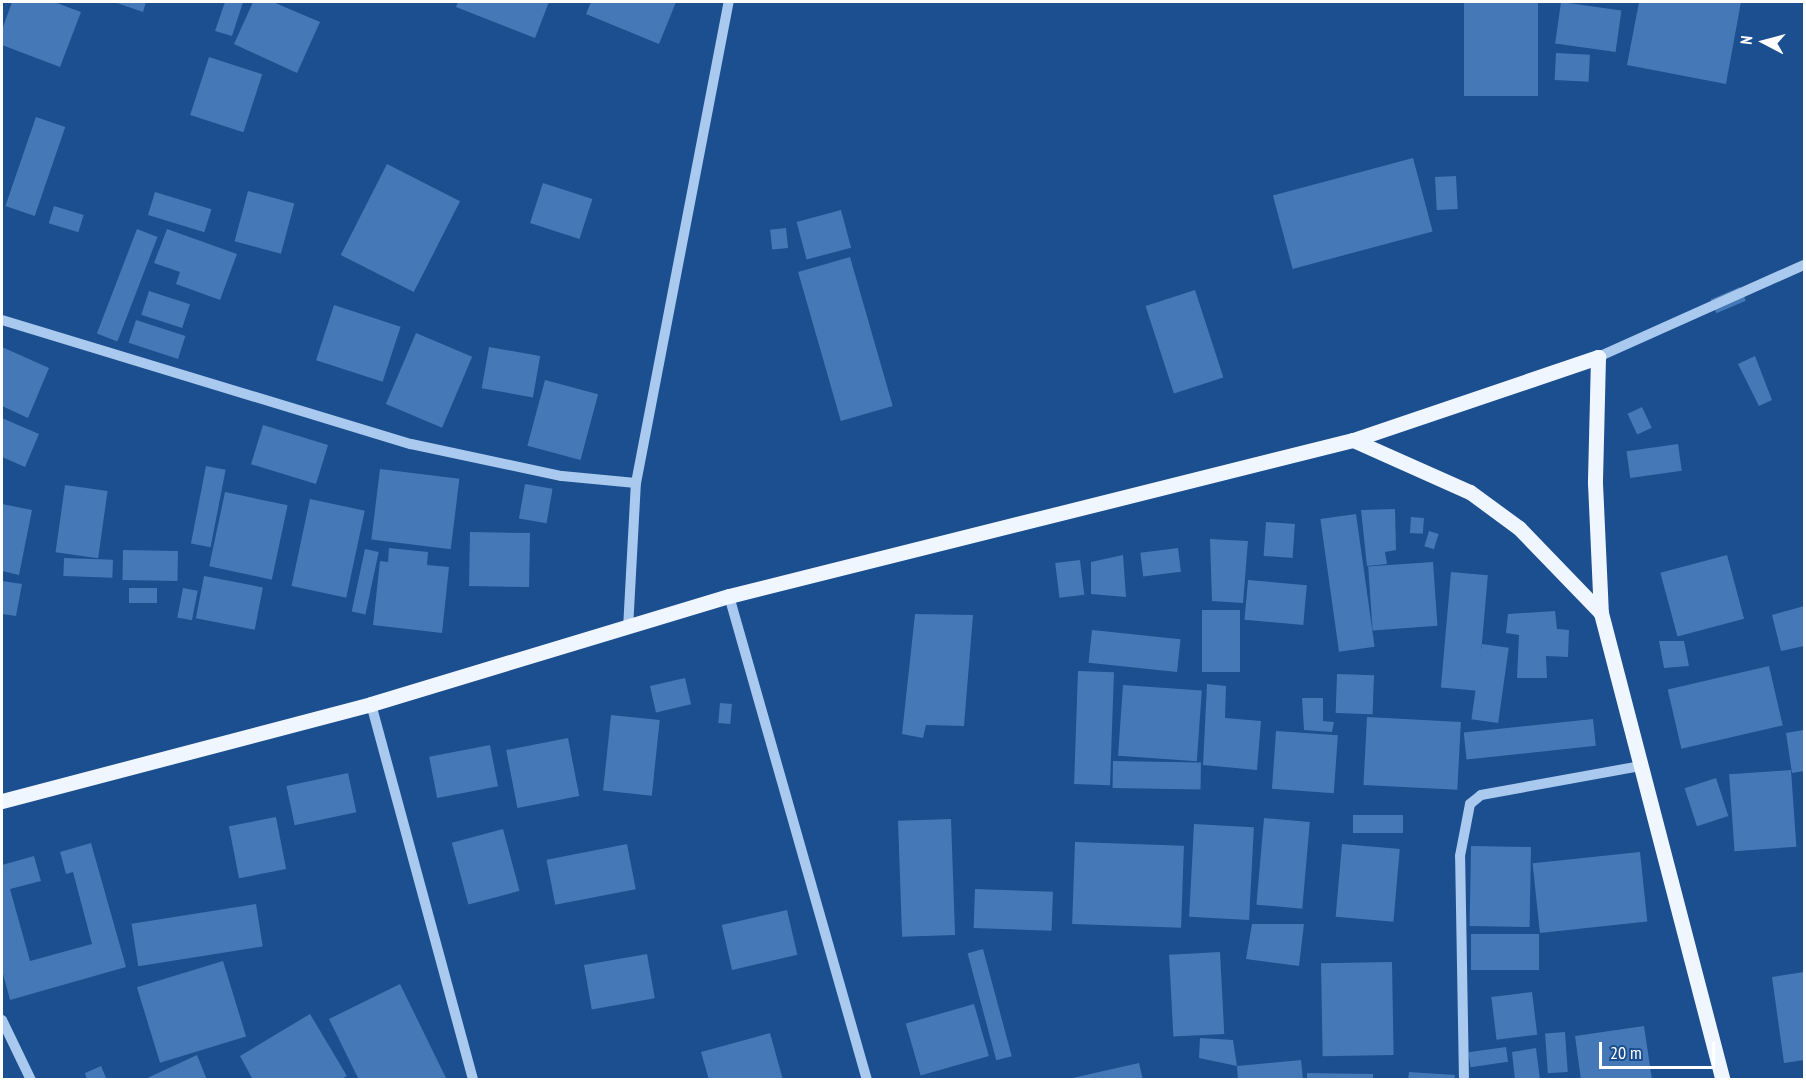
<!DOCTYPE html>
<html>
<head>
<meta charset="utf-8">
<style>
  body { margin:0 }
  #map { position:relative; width:1806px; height:1081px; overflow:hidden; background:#1b4f8f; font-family:"PT Sans Narrow",sans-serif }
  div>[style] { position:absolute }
  .building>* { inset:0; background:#4478b7; transform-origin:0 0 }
  .minor>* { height:10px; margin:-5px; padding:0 5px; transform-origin:5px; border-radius:5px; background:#a9c9ee }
  .major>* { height:15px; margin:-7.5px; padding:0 7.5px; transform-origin:7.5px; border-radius:7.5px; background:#f0f6ff }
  span { translate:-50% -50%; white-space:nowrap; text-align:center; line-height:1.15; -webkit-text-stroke:5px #1b4f8f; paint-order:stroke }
  .frame { position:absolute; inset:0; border:3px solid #fff; pointer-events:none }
  .north { position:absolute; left:1734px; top:12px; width:60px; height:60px; -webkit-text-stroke:4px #1b4f8f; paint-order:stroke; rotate:276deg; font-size:16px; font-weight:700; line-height:24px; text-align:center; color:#fff }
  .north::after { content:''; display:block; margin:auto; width:21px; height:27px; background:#fff; clip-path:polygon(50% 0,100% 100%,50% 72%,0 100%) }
  .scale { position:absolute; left:1599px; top:1042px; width:116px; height:27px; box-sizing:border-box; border:3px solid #fff; border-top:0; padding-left:8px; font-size:18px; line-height:21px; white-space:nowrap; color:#fff; -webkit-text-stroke:4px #1b4f8f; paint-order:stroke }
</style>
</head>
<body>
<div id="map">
  <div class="building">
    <div style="clip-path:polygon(12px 2px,54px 2px,81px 12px,60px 67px,2px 45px,2px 30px)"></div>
    <div style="clip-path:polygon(114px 2px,146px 2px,143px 12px)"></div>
    <div style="clip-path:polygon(225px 2px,243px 2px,232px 36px,215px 31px)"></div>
    <div style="clip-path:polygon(253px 2px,273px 2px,320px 22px,297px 73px,234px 44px)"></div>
    <div style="clip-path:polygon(458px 2px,549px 2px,535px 38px,456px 7px)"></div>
    <div style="clip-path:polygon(591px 2px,676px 2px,659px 44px,586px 14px)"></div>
    <div style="left:1464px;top:2px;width:74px;height:94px"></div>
    <div style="left:1561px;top:2px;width:61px;height:42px;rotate:8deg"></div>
    <div style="clip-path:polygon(1639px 2px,1741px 2px,1726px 84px,1627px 65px)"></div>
    <div style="left:1556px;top:53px;width:34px;height:27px;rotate:3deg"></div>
    <div style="left:209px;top:57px;width:56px;height:61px;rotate:18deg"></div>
    <div style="left:36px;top:117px;width:31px;height:94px;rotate:19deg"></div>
    <div style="left:1413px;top:158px;width:76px;height:145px;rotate:75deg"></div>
    <div style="left:387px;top:164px;width:82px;height:102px;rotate:27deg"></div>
    <div style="left:1456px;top:176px;width:33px;height:21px;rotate:87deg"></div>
    <div style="left:543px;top:183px;width:52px;height:42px;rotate:18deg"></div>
    <div style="left:248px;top:191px;width:48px;height:52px;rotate:15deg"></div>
    <div style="left:155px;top:192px;width:59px;height:24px;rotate:17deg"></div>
    <div style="left:54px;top:206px;width:31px;height:18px;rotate:17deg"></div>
    <div style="left:841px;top:210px;width:39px;height:46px;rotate:75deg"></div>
    <div style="left:786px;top:228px;width:20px;height:16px;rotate:84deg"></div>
    <div style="left:137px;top:229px;width:22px;height:112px;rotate:21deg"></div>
    <div style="clip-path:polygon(167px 229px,237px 254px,220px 300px,176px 284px,180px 272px,154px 263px)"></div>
    <div style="left:850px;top:257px;width:155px;height:54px;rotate:74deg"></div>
    <div style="left:1740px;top:287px;width:15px;height:32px;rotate:67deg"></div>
    <div style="left:1195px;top:290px;width:92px;height:52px;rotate:72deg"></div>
    <div style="left:149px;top:291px;width:43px;height:25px;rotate:18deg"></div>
    <div style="left:334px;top:305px;width:70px;height:58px;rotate:18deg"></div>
    <div style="left:136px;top:320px;width:52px;height:24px;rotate:18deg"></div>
    <div style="left:416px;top:333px;width:61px;height:77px;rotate:23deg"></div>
    <div style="clip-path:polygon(2px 347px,49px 368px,28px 418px,2px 406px)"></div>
    <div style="left:489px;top:347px;width:52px;height:42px;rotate:10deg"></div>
    <div style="clip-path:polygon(1755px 356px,1772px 400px,1759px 406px,1738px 364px)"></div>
    <div style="left:545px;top:380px;width:55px;height:68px;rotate:15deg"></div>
    <div style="left:1642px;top:407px;width:23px;height:16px;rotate:65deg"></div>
    <div style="clip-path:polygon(2px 418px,39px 434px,25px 467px,2px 457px)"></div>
    <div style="left:263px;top:425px;width:68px;height:41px;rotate:17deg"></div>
    <div style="left:1678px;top:444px;width:27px;height:52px;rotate:82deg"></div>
    <div style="left:206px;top:466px;width:20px;height:79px;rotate:11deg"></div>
    <div style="left:380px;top:469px;width:80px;height:71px;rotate:7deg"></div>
    <div style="left:525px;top:484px;width:28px;height:35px;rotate:10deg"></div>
    <div style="left:65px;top:485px;width:43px;height:68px;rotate:8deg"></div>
    <div style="left:225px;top:492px;width:64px;height:76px;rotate:12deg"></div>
    <div style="left:310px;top:499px;width:56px;height:89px;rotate:12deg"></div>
    <div style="clip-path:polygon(2px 504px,32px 510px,19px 575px,2px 571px)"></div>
    <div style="clip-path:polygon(1395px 509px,1396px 550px,1385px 552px,1387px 564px,1367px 566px,1361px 510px)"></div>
    <div style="left:1356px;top:514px;width:134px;height:36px;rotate:82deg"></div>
    <div style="left:1411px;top:517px;width:13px;height:16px;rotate:4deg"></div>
    <div style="left:1266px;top:522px;width:29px;height:34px;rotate:4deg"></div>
    <div style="left:1429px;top:531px;width:10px;height:16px;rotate:17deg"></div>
    <div style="left:470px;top:532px;width:60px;height:54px;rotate:1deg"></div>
    <div style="clip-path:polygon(1210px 539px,1248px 541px,1243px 603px,1212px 601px)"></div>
    <div style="clip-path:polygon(389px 548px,428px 552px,427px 565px,449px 567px,442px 633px,373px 625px,380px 561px,388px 562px)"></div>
    <div style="left:1178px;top:548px;width:24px;height:38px;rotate:83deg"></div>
    <div style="left:365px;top:549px;width:14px;height:64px;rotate:12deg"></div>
    <div style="left:123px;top:550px;width:55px;height:30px;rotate:1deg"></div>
    <div style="clip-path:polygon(1123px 555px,1126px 597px,1091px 594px,1091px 562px)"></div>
    <div style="left:1727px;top:555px;width:66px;height:69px;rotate:75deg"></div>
    <div style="left:64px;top:558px;width:49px;height:18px;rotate:2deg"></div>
    <div style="left:1080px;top:560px;width:35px;height:25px;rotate:83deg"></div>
    <div style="left:1433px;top:562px;width:64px;height:65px;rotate:86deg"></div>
    <div style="left:1451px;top:572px;width:37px;height:116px;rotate:5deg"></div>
    <div style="left:204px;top:576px;width:60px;height:43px;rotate:11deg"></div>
    <div style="left:1248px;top:580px;width:59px;height:40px;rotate:5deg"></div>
    <div style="clip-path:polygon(2px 581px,22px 584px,16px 616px,2px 614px)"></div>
    <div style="left:129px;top:588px;width:28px;height:15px"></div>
    <div style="left:183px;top:588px;width:15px;height:30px;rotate:11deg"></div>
    <div style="clip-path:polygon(1804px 606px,1804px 646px,1781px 651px,1772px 615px)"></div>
    <div style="left:1202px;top:610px;width:38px;height:62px"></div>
    <div style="clip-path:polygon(1555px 611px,1557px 629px,1569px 630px,1568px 657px,1546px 656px,1547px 678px,1517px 678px,1519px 635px,1506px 633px,1508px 614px)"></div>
    <div style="clip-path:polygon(915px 614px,973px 615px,964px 726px,926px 725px,923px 738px,902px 734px)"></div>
    <div style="left:1092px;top:630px;width:89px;height:33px;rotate:6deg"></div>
    <div style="clip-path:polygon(1659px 641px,1684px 641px,1689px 666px,1664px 668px)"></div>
    <div style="left:1482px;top:644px;width:27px;height:76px;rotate:8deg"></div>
    <div style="left:1769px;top:666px;width:61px;height:104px;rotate:77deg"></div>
    <div style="left:1078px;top:671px;width:36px;height:113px;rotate:2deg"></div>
    <div style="left:1337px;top:674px;width:37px;height:39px;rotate:2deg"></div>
    <div style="left:685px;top:678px;width:27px;height:36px;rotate:77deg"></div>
    <div style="clip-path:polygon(1207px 684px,1226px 686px,1225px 718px,1261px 721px,1257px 770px,1203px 765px)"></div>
    <div style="left:1123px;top:685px;width:79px;height:71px;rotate:4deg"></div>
    <div style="clip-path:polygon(1302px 698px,1323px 698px,1323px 721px,1334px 722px,1332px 732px,1304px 730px)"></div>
    <div style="left:720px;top:703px;width:12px;height:20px;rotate:5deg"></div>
    <div style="left:611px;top:715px;width:49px;height:76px;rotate:6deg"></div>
    <div style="left:1367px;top:717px;width:94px;height:68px;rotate:3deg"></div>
    <div style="left:1593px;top:719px;width:27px;height:130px;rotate:84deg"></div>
    <div style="clip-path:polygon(1804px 730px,1804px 771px,1792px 773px,1786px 733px)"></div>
    <div style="left:1276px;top:731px;width:62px;height:58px;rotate:4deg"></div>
    <div style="left:568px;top:738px;width:59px;height:63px;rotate:79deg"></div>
    <div style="left:490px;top:745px;width:42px;height:62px;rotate:79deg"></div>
    <div style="left:1113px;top:761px;width:88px;height:27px;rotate:1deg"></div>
    <div style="left:1791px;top:770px;width:77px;height:62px;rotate:86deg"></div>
    <div style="left:348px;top:773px;width:40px;height:63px;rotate:78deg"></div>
    <div style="left:1716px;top:778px;width:40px;height:33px;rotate:72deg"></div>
    <div style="left:1353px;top:815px;width:50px;height:18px"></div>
    <div style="left:276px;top:817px;width:53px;height:48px;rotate:79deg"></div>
    <div style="left:1264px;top:818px;width:46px;height:87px;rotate:5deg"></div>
    <div style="left:951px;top:819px;width:116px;height:53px;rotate:88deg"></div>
    <div style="left:1194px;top:824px;width:60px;height:93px;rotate:3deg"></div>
    <div style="left:503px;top:829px;width:64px;height:53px;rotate:75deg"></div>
    <div style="left:1075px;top:842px;width:109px;height:82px;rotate:2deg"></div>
    <div style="clip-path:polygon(91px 843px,126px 967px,10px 1000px,2px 970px,2px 865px,34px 856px,41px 881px,10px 889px,30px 961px,92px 944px,73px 872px,66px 874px,60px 852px)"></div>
    <div style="left:627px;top:844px;width:46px;height:82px;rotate:79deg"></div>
    <div style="left:1342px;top:844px;width:58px;height:73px;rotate:5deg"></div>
    <div style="left:1471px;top:846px;width:60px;height:80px;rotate:1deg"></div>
    <div style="left:1640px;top:852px;width:70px;height:108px;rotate:84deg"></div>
    <div style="left:975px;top:889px;width:78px;height:39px;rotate:2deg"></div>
    <div style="left:256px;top:904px;width:43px;height:126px;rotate:81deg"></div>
    <div style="left:787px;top:910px;width:46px;height:67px;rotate:77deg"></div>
    <div style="clip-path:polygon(1252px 924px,1304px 924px,1299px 966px,1246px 959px)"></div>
    <div style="left:1471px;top:934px;width:68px;height:36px"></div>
    <div style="left:983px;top:949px;width:111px;height:16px;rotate:75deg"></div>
    <div style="left:1220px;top:952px;width:82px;height:51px;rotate:87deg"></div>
    <div style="left:647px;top:954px;width:45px;height:64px;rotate:80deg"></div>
    <div style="left:223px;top:961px;width:79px;height:90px;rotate:73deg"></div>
    <div style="left:1392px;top:962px;width:93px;height:71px;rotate:89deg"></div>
    <div style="clip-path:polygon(1804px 972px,1804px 1060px,1784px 1063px,1772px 977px)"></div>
    <div style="clip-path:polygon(400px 984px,447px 1080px,359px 1080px,329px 1019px)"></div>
    <div style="left:1532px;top:992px;width:43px;height:41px;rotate:83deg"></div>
    <div style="left:974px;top:1004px;width:54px;height:71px;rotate:74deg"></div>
    <div style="clip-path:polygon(310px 1014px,347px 1076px,340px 1080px,253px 1080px,240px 1056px)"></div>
    <div style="clip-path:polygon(1644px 1026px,1652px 1080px,1581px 1080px,1575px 1036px)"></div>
    <div style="left:1565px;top:1032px;width:40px;height:20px;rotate:86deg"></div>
    <div style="clip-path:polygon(770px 1033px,783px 1080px,709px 1080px,701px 1052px)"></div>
    <div style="clip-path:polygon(1200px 1038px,1233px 1040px,1237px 1066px,1199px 1058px)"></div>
    <div style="left:1506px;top:1047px;width:15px;height:38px;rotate:82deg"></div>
    <div style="clip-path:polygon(1536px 1048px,1540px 1080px,1515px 1080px,1512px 1052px)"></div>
    <div style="clip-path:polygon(197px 1055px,207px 1080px,143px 1080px)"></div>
    <div style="clip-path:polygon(1301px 1060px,1303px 1080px,1238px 1080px,1237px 1066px)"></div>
    <div style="clip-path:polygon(1139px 1063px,1143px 1080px,1068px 1080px,1068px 1079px)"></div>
    <div style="clip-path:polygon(101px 1066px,107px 1080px,87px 1080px,85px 1073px)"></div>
    <div style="clip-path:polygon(1409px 1072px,1455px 1075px,1454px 1080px,1408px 1080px)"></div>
    <div style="clip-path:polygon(1307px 1073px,1373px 1074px,1373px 1080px,1307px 1080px)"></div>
  </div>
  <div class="minor">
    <div style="left:2px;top:320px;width:427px;rotate:16.9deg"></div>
    <div style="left:411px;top:444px;width:154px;rotate:12deg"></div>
    <div style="left:562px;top:476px;width:74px;rotate:5.4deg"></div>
    <div style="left:1598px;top:357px;width:226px;rotate:-24.1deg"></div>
    <div style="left:729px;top:596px;width:503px;rotate:74.09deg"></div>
    <div style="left:628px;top:629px;width:146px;rotate:-86.9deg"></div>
    <div style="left:636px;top:483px;width:490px;rotate:-79.1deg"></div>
    <div style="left:371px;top:704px;width:390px;rotate:74.8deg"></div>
    <div style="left:2px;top:1020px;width:67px;rotate:64.2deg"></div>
    <div style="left:1464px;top:1080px;width:224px;rotate:-91deg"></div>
    <div style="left:1460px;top:856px;width:53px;rotate:-79.1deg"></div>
    <div style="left:1470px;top:804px;width:14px;rotate:-39deg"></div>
    <div style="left:1481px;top:795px;width:163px;rotate:-10.3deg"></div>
  </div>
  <div class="major">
    <div style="left:1353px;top:440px;width:128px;rotate:24deg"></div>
    <div style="left:1470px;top:492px;width:61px;rotate:36.3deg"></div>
    <div style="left:1519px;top:528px;width:118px;rotate:46deg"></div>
    <div style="left:2px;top:801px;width:382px;rotate:-14.7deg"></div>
    <div style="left:371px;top:704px;width:374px;rotate:-16.8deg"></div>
    <div style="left:729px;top:596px;width:643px;rotate:-14.04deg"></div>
    <div style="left:1353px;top:440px;width:259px;rotate:-18.7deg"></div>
    <div style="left:1598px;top:357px;width:126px;rotate:91.4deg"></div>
    <div style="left:1595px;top:483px;width:130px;rotate:87.4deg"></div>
    <div style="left:1601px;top:613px;width:483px;rotate:75.4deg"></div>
  </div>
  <div class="frame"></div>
  <div class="north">N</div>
  <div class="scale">20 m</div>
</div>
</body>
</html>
